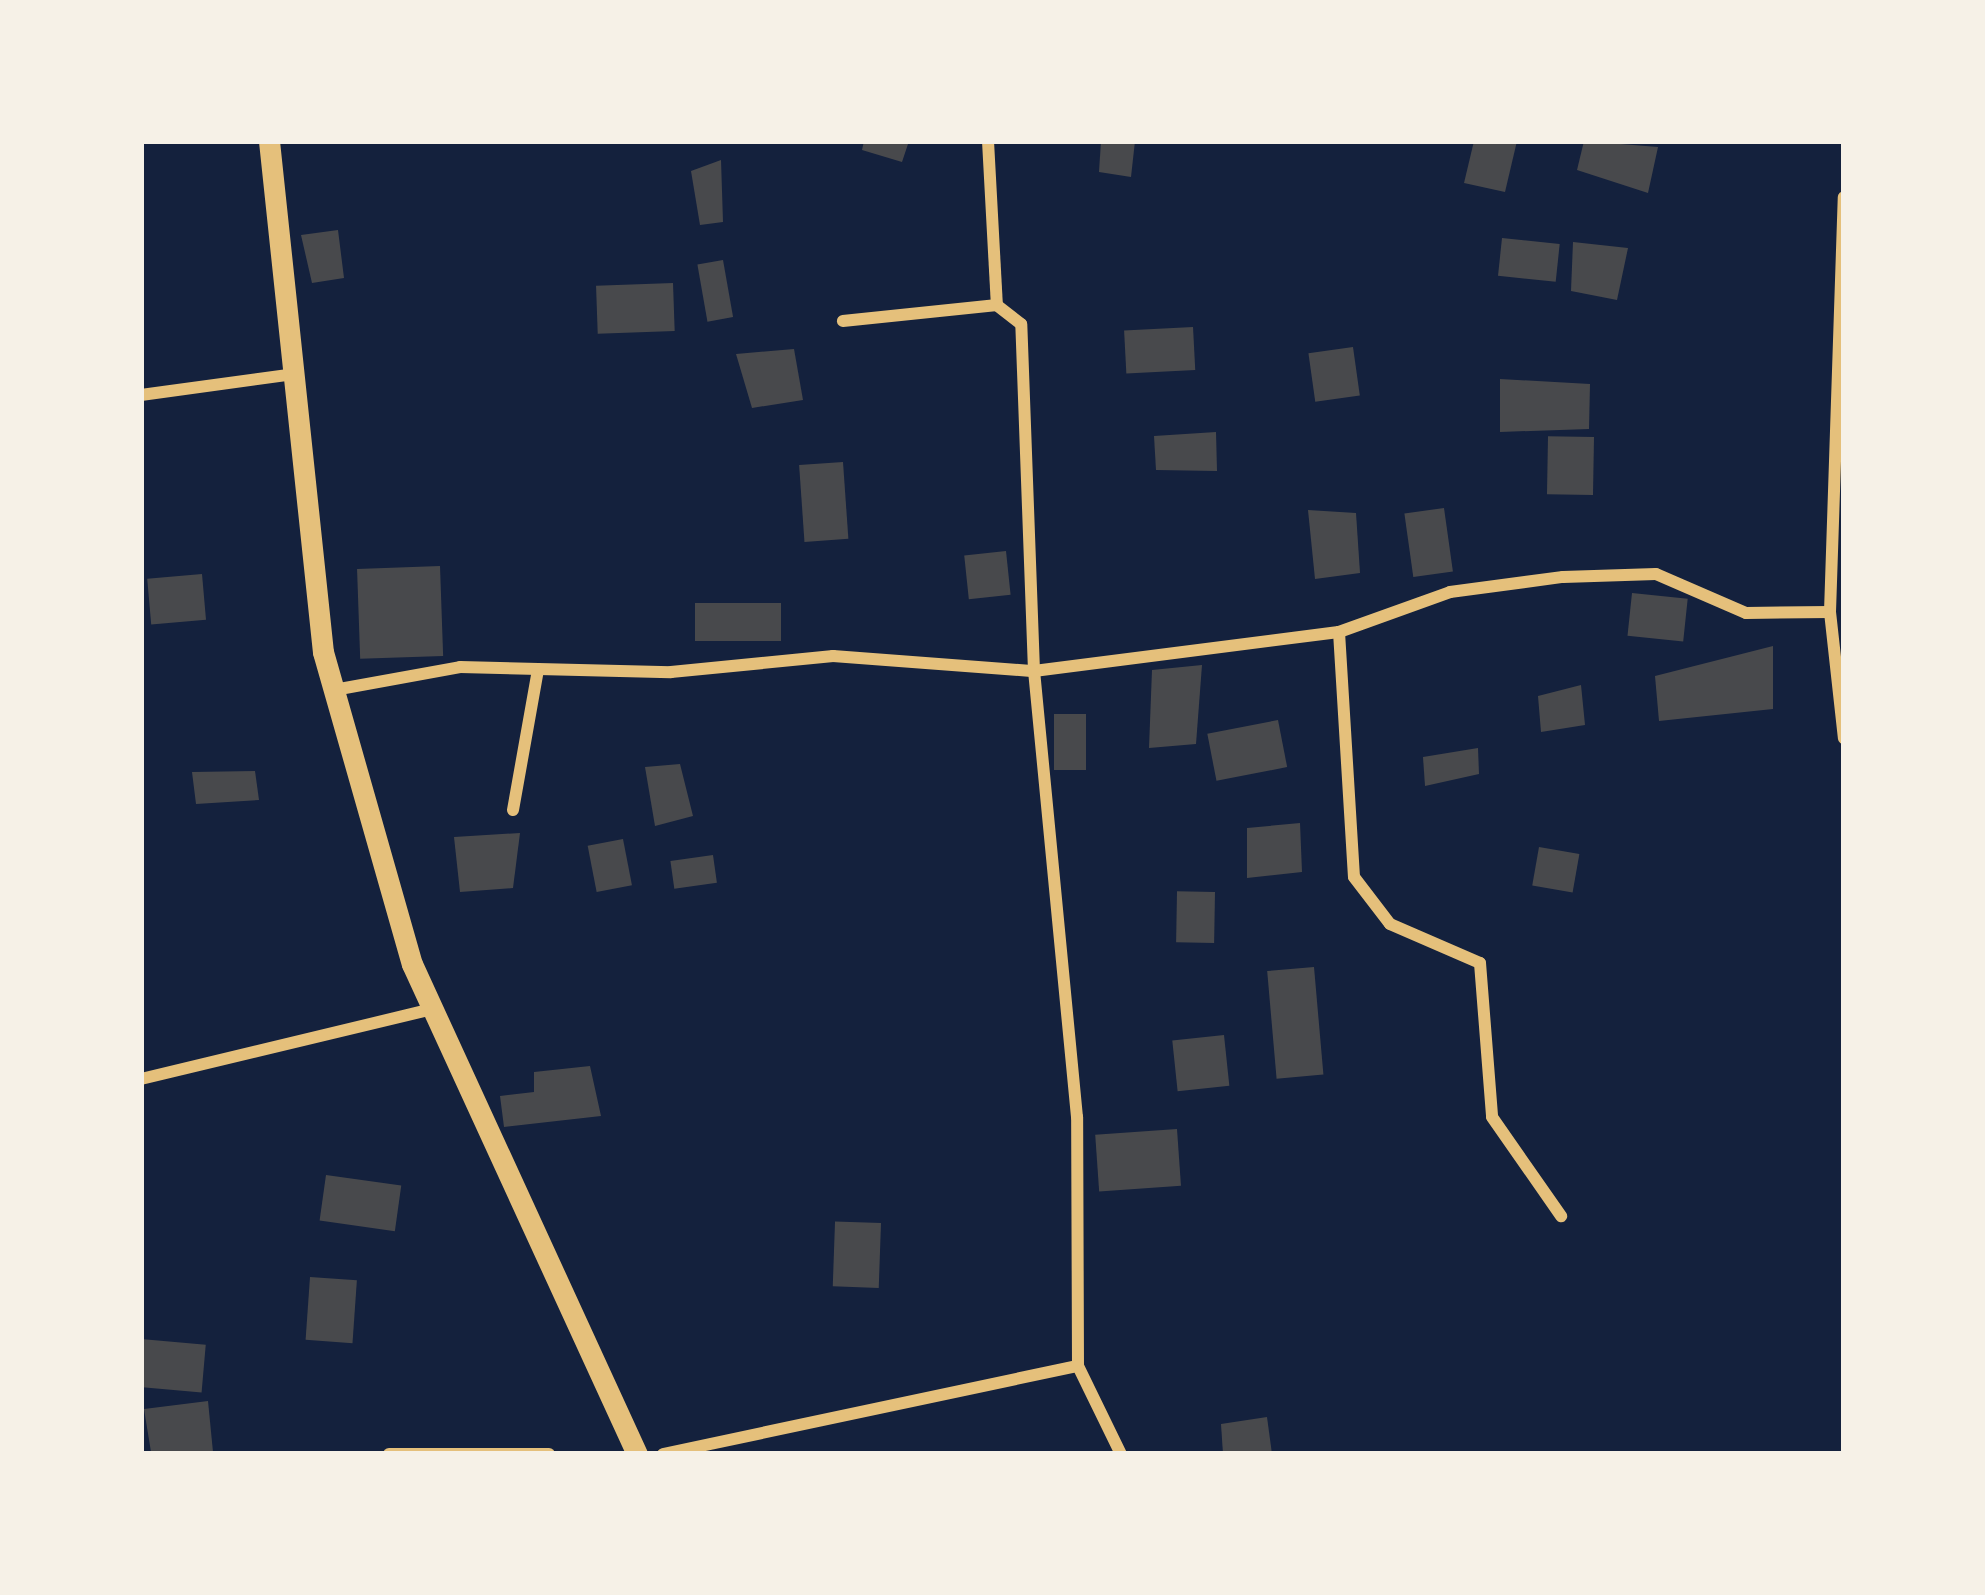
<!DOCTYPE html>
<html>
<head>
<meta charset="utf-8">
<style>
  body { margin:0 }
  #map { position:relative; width:1985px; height:1595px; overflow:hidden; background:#14213d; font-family:"Golos Text",sans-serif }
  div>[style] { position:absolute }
  .building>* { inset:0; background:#48494c; transform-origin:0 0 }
  .minor>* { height:12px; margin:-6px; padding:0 6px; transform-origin:6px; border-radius:6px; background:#e5c07b }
  .tertiary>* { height:21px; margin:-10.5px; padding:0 10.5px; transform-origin:10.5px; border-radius:10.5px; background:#e5c07b }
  span { translate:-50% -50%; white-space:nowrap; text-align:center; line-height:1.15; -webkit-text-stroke:10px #f6f1e7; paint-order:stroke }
  .frame { position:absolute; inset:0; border:144px solid #f6f1e7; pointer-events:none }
</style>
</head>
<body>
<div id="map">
  <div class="building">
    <div style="clip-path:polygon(864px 141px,909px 141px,902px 162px,862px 150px)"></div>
    <div style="clip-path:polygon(1101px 141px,1135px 141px,1131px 177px,1099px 172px)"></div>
    <div style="clip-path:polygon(1474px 141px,1517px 141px,1505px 192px,1464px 183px)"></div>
    <div style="clip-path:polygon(1584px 141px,1658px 147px,1648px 193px,1577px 170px)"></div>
    <div style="clip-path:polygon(721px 160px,723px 222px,700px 225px,691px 171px)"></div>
    <div style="clip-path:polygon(338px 230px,344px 278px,312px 283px,301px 235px)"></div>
    <div style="left:1502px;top:238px;width:58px;height:38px;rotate:6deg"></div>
    <div style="clip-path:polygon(1573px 242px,1628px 248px,1617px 300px,1571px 291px)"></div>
    <div style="left:723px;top:260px;width:58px;height:26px;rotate:80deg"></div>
    <div style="left:673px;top:283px;width:48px;height:77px;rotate:88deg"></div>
    <div style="left:1193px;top:327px;width:43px;height:69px;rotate:87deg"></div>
    <div style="left:1353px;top:347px;width:49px;height:45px;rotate:82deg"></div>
    <div style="clip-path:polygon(794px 349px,803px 400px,752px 408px,736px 354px)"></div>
    <div style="clip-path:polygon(1500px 379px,1590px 384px,1589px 429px,1500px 432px)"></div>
    <div style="clip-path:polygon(1216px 432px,1217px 471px,1156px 470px,1154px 436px)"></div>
    <div style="left:1594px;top:437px;width:58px;height:46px;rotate:91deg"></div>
    <div style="left:843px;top:462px;width:77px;height:44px;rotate:86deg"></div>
    <div style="left:1444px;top:508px;width:64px;height:40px;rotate:82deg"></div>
    <div style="clip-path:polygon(1308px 510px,1356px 513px,1360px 573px,1315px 579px)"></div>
    <div style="left:1006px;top:551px;width:44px;height:42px;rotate:84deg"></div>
    <div style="left:440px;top:566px;width:90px;height:83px;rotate:88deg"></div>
    <div style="left:202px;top:574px;width:46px;height:55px;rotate:85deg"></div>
    <div style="left:1632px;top:593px;width:56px;height:43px;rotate:6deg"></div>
    <div style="left:781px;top:603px;width:38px;height:86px;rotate:90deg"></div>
    <div style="clip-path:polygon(1773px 646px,1773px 709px,1659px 721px,1655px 676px)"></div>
    <div style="clip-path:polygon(1202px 665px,1196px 744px,1149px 748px,1152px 670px)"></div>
    <div style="clip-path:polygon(1581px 685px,1585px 725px,1541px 732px,1538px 696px)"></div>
    <div style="left:1086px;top:714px;width:56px;height:32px;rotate:90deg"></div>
    <div style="left:1278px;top:720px;width:48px;height:72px;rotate:79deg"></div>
    <div style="clip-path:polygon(1478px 748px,1479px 774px,1425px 786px,1423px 757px)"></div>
    <div style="clip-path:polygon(680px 764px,693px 816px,655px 826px,645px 767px)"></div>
    <div style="clip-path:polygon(255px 771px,259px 800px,196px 804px,192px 772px)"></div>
    <div style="clip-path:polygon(1300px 823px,1302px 872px,1247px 878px,1247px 828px)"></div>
    <div style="clip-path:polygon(520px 833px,513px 888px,460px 892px,454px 837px)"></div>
    <div style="left:623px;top:839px;width:47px;height:36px;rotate:79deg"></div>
    <div style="left:1539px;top:847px;width:41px;height:39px;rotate:10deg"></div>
    <div style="left:713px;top:855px;width:28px;height:43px;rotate:82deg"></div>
    <div style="left:1215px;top:892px;width:51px;height:38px;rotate:91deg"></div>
    <div style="left:1314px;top:967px;width:108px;height:47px;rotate:85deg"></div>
    <div style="left:1224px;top:1035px;width:51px;height:52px;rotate:84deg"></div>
    <div style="clip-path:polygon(590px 1066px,601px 1116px,504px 1127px,500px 1096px,534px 1092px,534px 1072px)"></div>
    <div style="left:1177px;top:1129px;width:57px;height:82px;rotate:86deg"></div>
    <div style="left:326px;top:1175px;width:76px;height:46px;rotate:8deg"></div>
    <div style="left:881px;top:1223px;width:65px;height:46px;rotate:92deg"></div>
    <div style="left:310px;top:1277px;width:47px;height:63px;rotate:4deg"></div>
    <div style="left:141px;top:1339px;width:65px;height:48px;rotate:5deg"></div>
    <div style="clip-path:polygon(208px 1401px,213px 1452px,151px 1452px,144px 1409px)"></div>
    <div style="clip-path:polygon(1267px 1417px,1272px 1454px,1223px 1454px,1221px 1424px)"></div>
  </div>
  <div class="minor">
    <div style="left:988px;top:141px;width:164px;rotate:86.9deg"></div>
    <div style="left:141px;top:395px;width:154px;rotate:-7.8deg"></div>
    <div style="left:1830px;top:612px;width:127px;rotate:83.7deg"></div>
    <div style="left:1339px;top:632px;width:118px;rotate:-19.8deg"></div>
    <div style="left:1450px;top:592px;width:114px;rotate:-7.6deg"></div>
    <div style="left:1563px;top:577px;width:93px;rotate:-1.8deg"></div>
    <div style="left:1656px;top:574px;width:98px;rotate:23.4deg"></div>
    <div style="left:1746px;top:613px;width:84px;rotate:-0.7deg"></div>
    <div style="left:1830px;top:612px;width:415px;rotate:-88.1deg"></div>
    <div style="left:334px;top:690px;width:128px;rotate:-10.3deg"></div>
    <div style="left:460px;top:667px;width:211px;rotate:1.4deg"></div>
    <div style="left:671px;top:672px;width:163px;rotate:-5.6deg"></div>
    <div style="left:833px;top:656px;width:202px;rotate:4.3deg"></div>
    <div style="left:1034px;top:671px;width:347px;rotate:-92.1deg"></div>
    <div style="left:1021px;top:324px;width:31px;rotate:-142deg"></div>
    <div style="left:997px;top:305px;width:155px;rotate:174.1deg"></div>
    <div style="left:513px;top:810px;width:143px;rotate:-79.9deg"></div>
    <div style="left:141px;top:1079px;width:299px;rotate:-13.5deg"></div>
    <div style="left:1078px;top:1366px;width:98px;rotate:64deg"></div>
    <div style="left:389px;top:1454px;width:160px"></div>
    <div style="left:663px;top:1454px;width:424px;rotate:-12deg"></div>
    <div style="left:1078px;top:1366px;width:249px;rotate:-90.2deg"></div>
    <div style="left:1077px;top:1117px;width:448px;rotate:-95.5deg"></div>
    <div style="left:1034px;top:671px;width:307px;rotate:-7.3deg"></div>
    <div style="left:1339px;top:632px;width:245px;rotate:86.5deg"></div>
    <div style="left:1354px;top:877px;width:59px;rotate:52.5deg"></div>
    <div style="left:1390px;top:924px;width:98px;rotate:23.4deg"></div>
    <div style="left:1480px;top:963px;width:154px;rotate:85.5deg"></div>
    <div style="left:1492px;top:1117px;width:121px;rotate:55.1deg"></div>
  </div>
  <div class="tertiary">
    <div style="left:269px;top:141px;width:514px;rotate:83.97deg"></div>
    <div style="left:323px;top:652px;width:324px;rotate:74.1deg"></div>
    <div style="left:412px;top:964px;width:539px;rotate:65.34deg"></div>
  </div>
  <div class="frame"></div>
</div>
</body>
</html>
